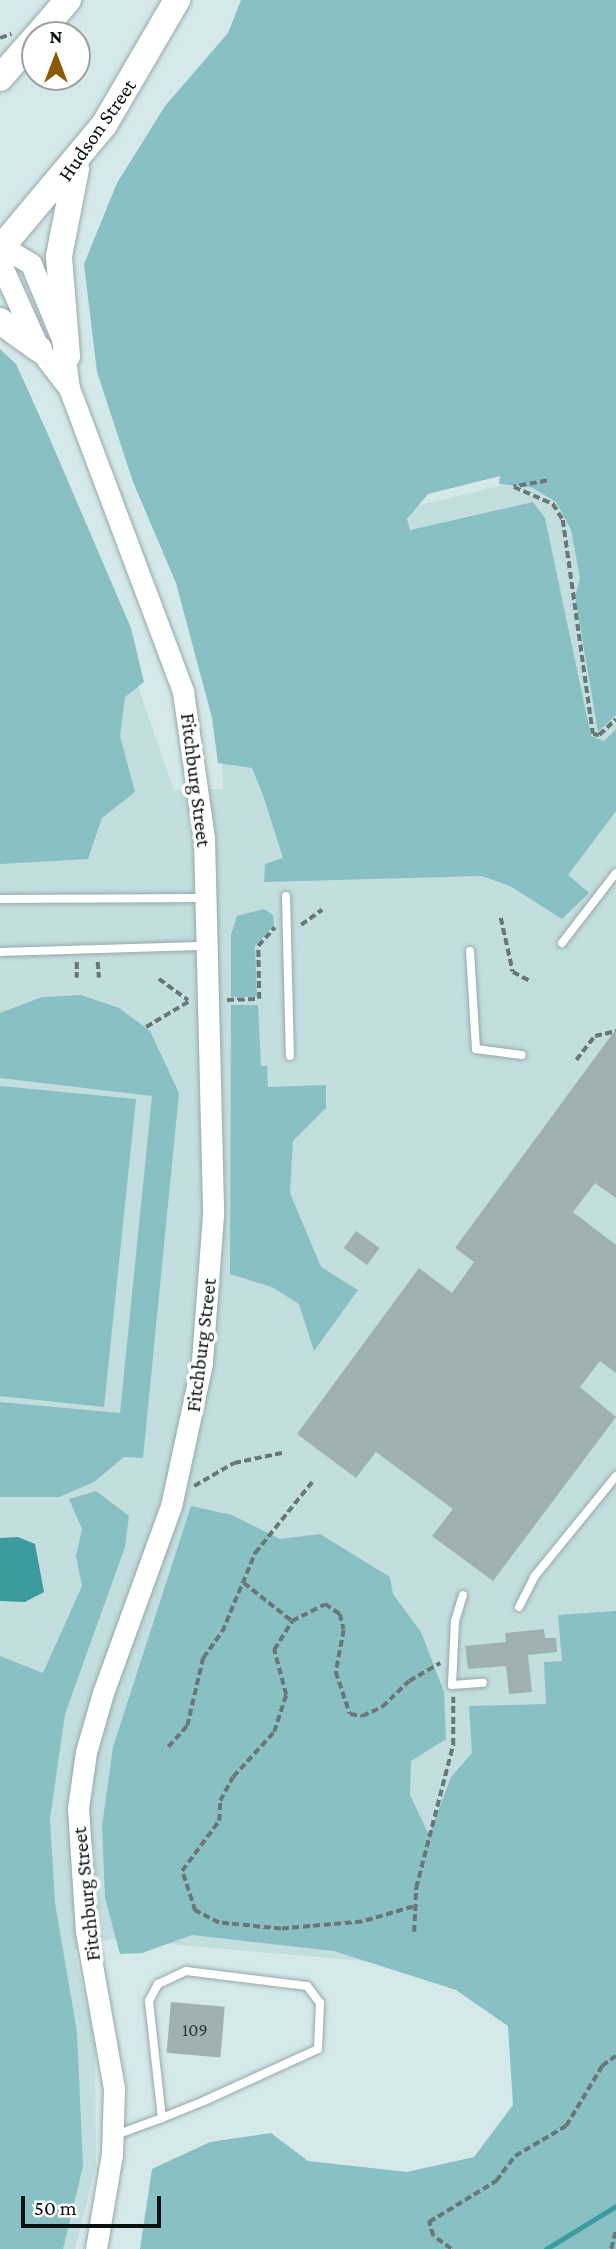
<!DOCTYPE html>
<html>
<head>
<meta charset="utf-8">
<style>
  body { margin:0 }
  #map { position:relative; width:616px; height:2249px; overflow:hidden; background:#d6e9ea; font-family:"Crimson Pro",serif }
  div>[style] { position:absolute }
  .built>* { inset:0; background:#c2dedf }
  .green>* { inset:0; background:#89c0c3 }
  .water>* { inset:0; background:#3c9b9f }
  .stream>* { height:5px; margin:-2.5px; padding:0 2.5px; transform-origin:2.5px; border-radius:2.5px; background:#3c9b9f }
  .building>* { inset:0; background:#9fb1b2; transform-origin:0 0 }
  .path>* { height:3.5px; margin-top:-1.75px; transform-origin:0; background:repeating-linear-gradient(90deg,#6a7677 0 7px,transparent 0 10.5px) }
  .roads { filter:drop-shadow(0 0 2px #97a9aa) drop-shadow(0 0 2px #97a9aa) }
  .service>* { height:8px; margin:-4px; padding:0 4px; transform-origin:4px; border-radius:4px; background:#fff }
  .tertiary>* { height:21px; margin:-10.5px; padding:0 10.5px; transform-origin:10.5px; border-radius:10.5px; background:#fff }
  .primary>* { height:26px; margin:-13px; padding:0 13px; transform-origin:13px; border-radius:13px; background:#fff }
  span { translate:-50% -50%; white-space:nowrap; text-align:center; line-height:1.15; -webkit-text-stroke:7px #fff; paint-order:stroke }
  .number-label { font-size:18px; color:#2f3838 }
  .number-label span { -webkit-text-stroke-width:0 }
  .street-label { font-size:21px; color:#0a1010 }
  .north { position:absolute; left:21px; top:21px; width:70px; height:70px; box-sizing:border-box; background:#fff; border:2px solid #9d9f9f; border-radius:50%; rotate:0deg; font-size:19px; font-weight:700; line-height:28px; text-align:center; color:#0a1010 }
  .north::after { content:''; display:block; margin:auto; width:24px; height:32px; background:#8c5a05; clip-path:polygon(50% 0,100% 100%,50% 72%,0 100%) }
  .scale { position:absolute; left:21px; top:2196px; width:140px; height:32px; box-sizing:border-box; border:4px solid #0a1010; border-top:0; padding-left:9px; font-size:21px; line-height:24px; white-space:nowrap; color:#0a1010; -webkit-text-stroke:5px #fff; paint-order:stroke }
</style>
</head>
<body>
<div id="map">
  <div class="built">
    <div style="clip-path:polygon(616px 370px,616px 1983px,111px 1939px,74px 1950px,95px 2039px,96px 2165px,75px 2249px,35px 2249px,0 2224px,0 462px,58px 458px,174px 790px,223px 789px,214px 554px,521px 481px)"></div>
  </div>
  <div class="green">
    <div style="clip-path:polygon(241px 0,616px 0,616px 715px,598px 732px,575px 596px,580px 578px,571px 530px,556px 502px,531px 487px,499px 484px,500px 476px,428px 494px,407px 519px,410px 530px,533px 502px,545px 518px,591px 736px,604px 741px,616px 729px,616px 811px,568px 875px,589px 893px,562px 919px,510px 886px,482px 876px,264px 882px,265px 864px,283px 858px,263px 795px,252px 768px,218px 763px,212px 718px,176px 583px,133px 482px,97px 372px,84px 264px,117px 183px,165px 106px,228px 33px)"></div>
    <div style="clip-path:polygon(0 349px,16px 364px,46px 430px,131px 628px,144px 682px,125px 697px,120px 736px,135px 792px,102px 818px,88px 859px,0 864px)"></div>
    <div style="clip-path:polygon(264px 909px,273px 915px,274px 925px,255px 946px,257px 997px,231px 997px,231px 935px,237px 916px)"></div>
    <div style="clip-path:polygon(81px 995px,119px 1008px,150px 1031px,179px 1093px,143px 1458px,124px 1457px,94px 1482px,59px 1497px,0 1497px,0 1402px,120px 1413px,152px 1096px,0 1078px,0 1013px,42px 997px)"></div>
    <div style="clip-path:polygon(231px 1005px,258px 1005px,261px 1066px,267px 1066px,268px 1087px,326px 1085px,326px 1108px,293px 1141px,290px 1193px,321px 1267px,358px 1290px,314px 1351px,299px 1304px,272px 1287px,230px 1274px)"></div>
    <div style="clip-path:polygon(0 1086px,136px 1099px,104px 1407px,0 1396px)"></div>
    <div style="clip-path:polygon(96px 1491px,129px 1516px,125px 1547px,65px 1714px,50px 1819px,55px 1903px,77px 2032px,83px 2166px,63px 2249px,0 2249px,0 1656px,43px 1673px,82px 1586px,76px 1556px,82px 1529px,69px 1499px)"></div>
    <div style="clip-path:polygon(191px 1506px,232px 1515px,280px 1539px,320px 1534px,390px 1577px,393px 1594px,421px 1632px,444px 1692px,446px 1739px,411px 1761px,410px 1795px,429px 1835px,451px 1777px,472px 1753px,469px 1706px,546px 1704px,544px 1662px,562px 1661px,558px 1615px,616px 1611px,616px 2249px,140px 2249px,152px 2169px,210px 2142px,271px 2133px,308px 2161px,407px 2172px,474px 2157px,513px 2105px,508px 2026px,456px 1990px,334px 1951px,192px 1935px,142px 1953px,120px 1954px,105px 1898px,102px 1826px,113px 1747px)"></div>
  </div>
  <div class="water">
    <div style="clip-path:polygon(18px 1537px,35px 1544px,44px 1592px,25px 1602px,0 1601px,0 1538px)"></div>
  </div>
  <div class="stream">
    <div style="left:546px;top:2249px;width:82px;rotate:-31.6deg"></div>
  </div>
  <div class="building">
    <div style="clip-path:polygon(616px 1029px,616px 1198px,595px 1183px,573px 1212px,616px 1245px,616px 1373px,600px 1361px,580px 1387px,616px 1417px,493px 1581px,432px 1536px,453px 1509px,376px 1452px,356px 1478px,297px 1434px,419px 1268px,452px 1293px,474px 1262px,455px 1248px)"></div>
    <div style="left:356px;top:1231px;width:29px;height:21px;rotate:36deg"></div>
    <div style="clip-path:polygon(544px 1629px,545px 1638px,556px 1638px,557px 1652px,528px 1655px,532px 1692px,509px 1694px,506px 1666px,468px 1669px,465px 1646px,506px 1642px,505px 1633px)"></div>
    <div style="left:171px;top:2002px;width:54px;height:51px;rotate:5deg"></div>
  </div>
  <div class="path">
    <div style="left:0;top:38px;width:12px;rotate:-20deg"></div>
    <div style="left:547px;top:481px;width:34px;rotate:170deg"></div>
    <div style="left:514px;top:487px;width:43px;rotate:23.6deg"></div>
    <div style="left:553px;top:504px;width:19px;rotate:58deg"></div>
    <div style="left:563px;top:520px;width:216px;rotate:82deg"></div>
    <div style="left:593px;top:734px;width:6px;rotate:9deg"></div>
    <div style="left:599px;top:735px;width:23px;rotate:-43deg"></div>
    <div style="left:501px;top:918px;width:55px;rotate:77.5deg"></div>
    <div style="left:513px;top:972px;width:21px;rotate:28deg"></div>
    <div style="left:301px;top:925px;width:26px;rotate:-36deg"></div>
    <div style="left:77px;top:962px;width:16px;rotate:90deg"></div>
    <div style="left:98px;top:962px;width:16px;rotate:86deg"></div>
    <div style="left:159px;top:979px;width:36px;rotate:36deg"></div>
    <div style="left:227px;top:1000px;width:32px;rotate:-2deg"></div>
    <div style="left:259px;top:999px;width:53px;rotate:-91.1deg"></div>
    <div style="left:258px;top:946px;width:25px;rotate:-48deg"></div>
    <div style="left:146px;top:1027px;width:49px;rotate:-30.8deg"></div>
    <div style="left:576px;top:1060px;width:31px;rotate:-52deg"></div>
    <div style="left:595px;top:1036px;width:22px;rotate:-13deg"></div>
    <div style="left:194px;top:1486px;width:46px;rotate:-29.9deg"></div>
    <div style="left:234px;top:1463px;width:49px;rotate:-11.8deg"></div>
    <div style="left:244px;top:1583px;width:61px;rotate:38.4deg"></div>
    <div style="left:168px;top:1747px;width:28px;rotate:-48deg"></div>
    <div style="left:187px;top:1726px;width:70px;rotate:-76.8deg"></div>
    <div style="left:203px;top:1658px;width:32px;rotate:-54deg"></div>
    <div style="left:222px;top:1632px;width:86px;rotate:-67.3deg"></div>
    <div style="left:255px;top:1553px;width:91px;rotate:-51.2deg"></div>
    <div style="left:413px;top:1907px;width:53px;rotate:163.6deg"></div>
    <div style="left:362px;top:1922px;width:81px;rotate:175.1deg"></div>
    <div style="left:281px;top:1929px;width:62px;rotate:-174.5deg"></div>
    <div style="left:219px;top:1923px;width:27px;rotate:-153deg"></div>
    <div style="left:195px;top:1911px;width:42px;rotate:-108deg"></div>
    <div style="left:182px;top:1871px;width:62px;rotate:-53.5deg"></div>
    <div style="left:219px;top:1821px;width:20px;rotate:-87deg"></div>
    <div style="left:220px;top:1801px;width:27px;rotate:-62deg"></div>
    <div style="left:233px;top:1777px;width:61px;rotate:-47.7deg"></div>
    <div style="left:274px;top:1732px;width:39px;rotate:-72deg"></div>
    <div style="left:286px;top:1695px;width:47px;rotate:-104.9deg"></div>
    <div style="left:274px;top:1650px;width:34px;rotate:-58deg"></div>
    <div style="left:292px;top:1621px;width:37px;rotate:-27deg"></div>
    <div style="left:325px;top:1604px;width:18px;rotate:34deg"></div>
    <div style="left:340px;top:1614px;width:16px;rotate:76deg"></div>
    <div style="left:344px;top:1630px;width:43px;rotate:100.8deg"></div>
    <div style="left:336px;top:1672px;width:44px;rotate:71.6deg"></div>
    <div style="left:350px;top:1714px;width:12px;rotate:9deg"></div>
    <div style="left:362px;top:1716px;width:22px;rotate:-24deg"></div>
    <div style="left:382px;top:1707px;width:37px;rotate:-44deg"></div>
    <div style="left:409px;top:1681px;width:36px;rotate:-30deg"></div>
    <div style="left:414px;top:1932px;width:44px;rotate:-87.4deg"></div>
    <div style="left:416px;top:1888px;width:148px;rotate:-75.5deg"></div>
    <div style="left:453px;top:1745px;width:48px;rotate:-90deg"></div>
    <div style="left:451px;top:2249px;width:22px;rotate:-144deg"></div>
    <div style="left:433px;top:2236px;width:15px;rotate:-106deg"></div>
    <div style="left:429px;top:2222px;width:79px;rotate:-31.5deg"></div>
    <div style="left:496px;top:2181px;width:31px;rotate:-53deg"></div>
    <div style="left:515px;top:2156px;width:59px;rotate:-30.5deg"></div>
    <div style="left:566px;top:2126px;width:70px;rotate:-59deg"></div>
    <div style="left:602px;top:2066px;width:17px;rotate:-36deg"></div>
    <div style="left:611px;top:2249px;width:21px;rotate:-76deg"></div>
  </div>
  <div class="roads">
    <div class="service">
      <div style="left:286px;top:896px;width:160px;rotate:88.6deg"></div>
      <div style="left:0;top:899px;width:204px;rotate:-0.3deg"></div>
      <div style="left:562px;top:943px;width:88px;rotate:-52.4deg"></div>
      <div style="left:470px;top:951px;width:98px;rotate:86.5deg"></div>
      <div style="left:476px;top:1049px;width:46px;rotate:7.4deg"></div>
      <div style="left:0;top:952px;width:207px;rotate:-1.7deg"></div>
      <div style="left:463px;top:1595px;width:27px;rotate:107deg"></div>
      <div style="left:455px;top:1621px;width:64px;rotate:92.7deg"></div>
      <div style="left:452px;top:1685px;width:31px;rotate:-4deg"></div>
      <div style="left:519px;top:1607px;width:34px;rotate:-63deg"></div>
      <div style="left:534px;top:1577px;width:130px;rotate:-50.9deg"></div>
      <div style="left:116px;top:2135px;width:49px;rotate:-20.3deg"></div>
      <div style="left:162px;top:2118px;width:45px;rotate:-22deg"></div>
      <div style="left:204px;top:2101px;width:125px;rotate:-24.5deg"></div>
      <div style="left:318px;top:2049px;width:46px;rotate:-87.5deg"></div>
      <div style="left:320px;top:2003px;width:21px;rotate:-127deg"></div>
      <div style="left:307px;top:1986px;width:122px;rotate:-172.9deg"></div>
      <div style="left:186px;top:1971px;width:31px;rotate:155deg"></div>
      <div style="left:158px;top:1984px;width:19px;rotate:118deg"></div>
      <div style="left:149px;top:2001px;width:118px;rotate:83.7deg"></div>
    </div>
    <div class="tertiary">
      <div style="left:0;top:253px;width:13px"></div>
      <div style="left:13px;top:253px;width:21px;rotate:31deg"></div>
      <div style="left:31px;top:264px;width:81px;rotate:67.5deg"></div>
      <div style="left:62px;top:339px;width:49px;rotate:81.9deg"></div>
      <div style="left:69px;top:388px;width:325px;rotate:69.4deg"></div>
      <div style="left:183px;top:692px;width:148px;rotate:81.8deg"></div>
      <div style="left:204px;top:838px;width:377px;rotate:88.6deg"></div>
      <div style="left:213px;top:1215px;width:148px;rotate:94.3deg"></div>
      <div style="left:202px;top:1363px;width:146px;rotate:102.2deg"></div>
      <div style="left:171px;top:1506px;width:199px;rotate:110deg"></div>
      <div style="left:103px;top:1693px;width:61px;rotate:106.1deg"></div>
      <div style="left:86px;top:1752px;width:57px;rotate:98.1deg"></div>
      <div style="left:78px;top:1808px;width:123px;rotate:86.3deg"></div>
      <div style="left:86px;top:1931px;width:159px;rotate:79.9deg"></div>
      <div style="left:114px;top:2088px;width:66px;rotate:91.7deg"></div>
      <div style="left:112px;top:2154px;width:96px;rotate:99.6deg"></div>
      <div style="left:0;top:262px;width:95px;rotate:65.9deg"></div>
      <div style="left:39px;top:349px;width:49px;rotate:52.4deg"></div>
    </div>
    <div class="primary">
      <div style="left:38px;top:35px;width:46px;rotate:-49.4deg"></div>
      <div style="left:0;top:78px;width:53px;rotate:-48.8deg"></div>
      <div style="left:0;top:249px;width:162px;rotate:-50deg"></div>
      <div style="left:104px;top:125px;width:145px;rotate:-59.7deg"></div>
      <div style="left:0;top:321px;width:48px;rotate:35.7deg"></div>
      <div style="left:67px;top:356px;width:100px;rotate:-94.6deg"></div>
      <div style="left:59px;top:256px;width:89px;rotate:-78.9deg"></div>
    </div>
  </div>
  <div class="number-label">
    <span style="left:195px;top:2030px">109</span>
  </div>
  <div class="street-label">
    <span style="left:97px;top:130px;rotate:-55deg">Hudson Street</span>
    <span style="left:196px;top:780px;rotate:83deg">Fitchburg Street</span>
    <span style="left:201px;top:1345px;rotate:-83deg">Fitchburg Street</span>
    <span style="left:86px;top:1894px;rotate:-96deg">Fitchburg Street</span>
  </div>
  <div class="north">N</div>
  <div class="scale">50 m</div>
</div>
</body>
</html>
